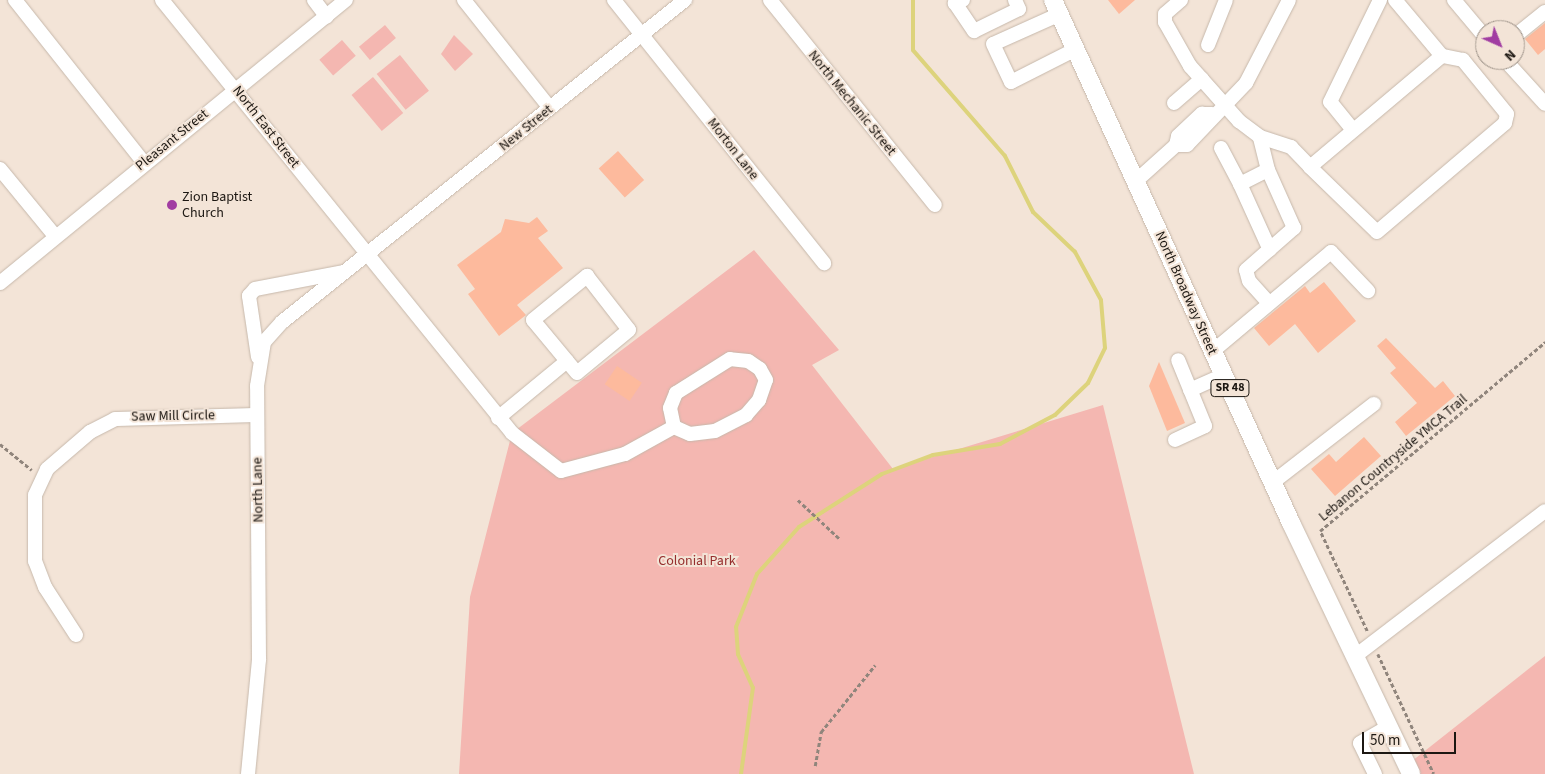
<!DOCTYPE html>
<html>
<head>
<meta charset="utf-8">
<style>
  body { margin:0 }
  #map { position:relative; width:1545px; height:774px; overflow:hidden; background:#f3e4d7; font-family:"Source Sans 3",sans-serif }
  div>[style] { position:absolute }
  .green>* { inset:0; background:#f4b7b1; transform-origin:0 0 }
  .stream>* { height:4px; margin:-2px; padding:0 2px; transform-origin:2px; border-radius:2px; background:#ddd37c }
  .building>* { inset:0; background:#fdba9d; transform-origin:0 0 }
  .path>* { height:2.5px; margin-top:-1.25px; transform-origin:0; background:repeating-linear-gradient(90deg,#90857c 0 4px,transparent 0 6.5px) }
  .roads { filter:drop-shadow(0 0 1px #c6b8ab) drop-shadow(0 0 1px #c6b8ab) }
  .minor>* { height:14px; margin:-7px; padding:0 7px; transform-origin:7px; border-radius:7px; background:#fff }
  .major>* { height:18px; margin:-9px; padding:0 9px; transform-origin:9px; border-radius:9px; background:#fff }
  .dots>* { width:14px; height:14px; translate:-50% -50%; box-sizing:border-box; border:2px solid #f3e4d7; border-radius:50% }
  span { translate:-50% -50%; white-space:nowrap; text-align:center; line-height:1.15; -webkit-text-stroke:4px #f3e4d7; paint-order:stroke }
  .shield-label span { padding:1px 4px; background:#f3e4d7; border:1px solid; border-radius:4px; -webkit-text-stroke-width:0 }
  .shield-label { font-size:12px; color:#1c1712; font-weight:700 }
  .street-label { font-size:14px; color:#1c1712 }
  .poi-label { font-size:14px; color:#1c1712 }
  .left { translate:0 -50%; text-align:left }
  .park-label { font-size:14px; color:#962e2d }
  .north { position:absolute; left:1475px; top:20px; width:50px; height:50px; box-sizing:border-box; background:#f3e4d7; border:1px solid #9d9288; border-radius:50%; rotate:136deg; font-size:14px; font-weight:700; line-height:20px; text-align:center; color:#1c1712 }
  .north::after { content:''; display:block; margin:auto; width:18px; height:22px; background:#a13da2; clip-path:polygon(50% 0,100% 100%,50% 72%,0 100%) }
  .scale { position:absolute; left:1362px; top:732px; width:94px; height:22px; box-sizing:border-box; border:2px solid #1c1712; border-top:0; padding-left:6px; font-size:15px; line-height:18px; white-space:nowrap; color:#1c1712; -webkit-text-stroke:4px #f3e4d7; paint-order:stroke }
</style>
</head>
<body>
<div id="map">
  <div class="green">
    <div style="left:385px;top:25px;width:17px;height:34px;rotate:50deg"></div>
    <div style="clip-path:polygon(454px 35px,473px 54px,455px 71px,441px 54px)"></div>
    <div style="left:342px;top:40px;width:21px;height:30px;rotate:49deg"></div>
    <div style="left:400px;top:55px;width:46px;height:30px;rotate:51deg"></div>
    <div style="left:373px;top:77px;width:47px;height:28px;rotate:50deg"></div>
    <div style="clip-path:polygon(754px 250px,839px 350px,812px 365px,893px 469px,1103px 405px,1194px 774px,459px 774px,470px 597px,512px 433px)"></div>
    <div style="clip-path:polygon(1545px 656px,1545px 774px,1411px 774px,1407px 765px)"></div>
  </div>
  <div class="stream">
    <div style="left:741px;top:774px;width:87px;rotate:-82.1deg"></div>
    <div style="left:753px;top:688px;width:37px;rotate:-114deg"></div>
    <div style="left:738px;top:654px;width:27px;rotate:-94deg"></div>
    <div style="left:736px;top:627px;width:57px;rotate:-68.4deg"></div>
    <div style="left:757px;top:574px;width:63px;rotate:-48.2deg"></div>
    <div style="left:799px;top:527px;width:98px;rotate:-32.6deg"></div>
    <div style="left:882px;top:474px;width:54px;rotate:-20.4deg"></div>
    <div style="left:933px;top:455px;width:68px;rotate:-9.3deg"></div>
    <div style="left:1000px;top:444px;width:62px;rotate:-27.8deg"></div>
    <div style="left:1055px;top:415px;width:46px;rotate:-44.1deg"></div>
    <div style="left:1088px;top:383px;width:39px;rotate:-64deg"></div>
    <div style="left:1105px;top:348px;width:48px;rotate:-94.8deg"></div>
    <div style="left:1101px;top:300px;width:55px;rotate:-118.4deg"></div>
    <div style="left:1075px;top:252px;width:58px;rotate:-136.4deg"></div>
    <div style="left:1033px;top:212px;width:63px;rotate:-116.6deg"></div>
    <div style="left:1005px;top:156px;width:140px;rotate:-131deg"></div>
    <div style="left:913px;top:50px;width:50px;rotate:-90deg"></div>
  </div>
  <div class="building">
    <div style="clip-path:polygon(1108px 0,1135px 0,1119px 14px)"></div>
    <div style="clip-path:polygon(1545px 23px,1545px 49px,1538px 55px,1525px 39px)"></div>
    <div style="left:618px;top:151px;width:39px;height:26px;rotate:48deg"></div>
    <div style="clip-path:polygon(537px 217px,548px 231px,538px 238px,563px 268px,517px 305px,526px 315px,499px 336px,468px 294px,475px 289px,457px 265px,501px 232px,505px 219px,529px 223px)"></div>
    <div style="clip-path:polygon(1324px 282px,1356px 321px,1318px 353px,1295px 324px,1269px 346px,1254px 328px,1305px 286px,1310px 293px)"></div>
    <div style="clip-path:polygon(1386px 338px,1435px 388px,1443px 381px,1455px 396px,1406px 436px,1395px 422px,1417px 403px,1390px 373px,1396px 368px,1377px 346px)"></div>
    <div style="clip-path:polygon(1159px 362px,1185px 423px,1167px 431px,1149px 386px)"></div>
    <div style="left:617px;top:366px;width:30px;height:22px;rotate:34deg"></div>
    <div style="clip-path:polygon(1364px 437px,1381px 456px,1335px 496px,1311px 469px,1329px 454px,1336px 462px)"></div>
  </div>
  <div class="path">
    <div style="left:0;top:444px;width:41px;rotate:39.1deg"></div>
    <div style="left:798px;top:500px;width:57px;rotate:42.9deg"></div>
    <div style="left:1367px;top:631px;width:110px;rotate:-115.2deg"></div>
    <div style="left:1320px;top:531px;width:294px;rotate:-40deg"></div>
    <div style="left:1378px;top:654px;width:132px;rotate:65deg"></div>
    <div style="left:815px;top:766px;width:35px;rotate:-80deg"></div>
    <div style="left:821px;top:732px;width:86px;rotate:-51.1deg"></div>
  </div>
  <div class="roads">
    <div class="minor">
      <div style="left:15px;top:0;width:208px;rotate:51.6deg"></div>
      <div style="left:162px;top:0;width:557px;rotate:51.05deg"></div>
      <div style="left:512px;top:433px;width:62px;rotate:37.8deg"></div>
      <div style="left:561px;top:471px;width:66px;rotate:-14.9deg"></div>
      <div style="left:625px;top:454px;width:56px;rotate:-28.9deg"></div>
      <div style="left:674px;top:427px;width:17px;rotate:24deg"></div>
      <div style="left:690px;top:434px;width:25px;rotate:-7deg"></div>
      <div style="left:715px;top:431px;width:35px;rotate:-27deg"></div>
      <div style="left:746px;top:415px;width:20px;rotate:-49deg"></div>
      <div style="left:759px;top:400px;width:21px;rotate:-71deg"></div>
      <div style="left:766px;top:380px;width:13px;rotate:-119deg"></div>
      <div style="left:760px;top:369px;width:14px;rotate:-146deg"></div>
      <div style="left:748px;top:361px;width:18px;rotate:-174deg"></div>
      <div style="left:730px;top:359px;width:64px;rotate:147.8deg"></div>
      <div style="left:676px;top:393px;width:16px;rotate:112deg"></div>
      <div style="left:670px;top:408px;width:19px;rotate:78deg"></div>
      <div style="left:314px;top:0;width:21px;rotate:53deg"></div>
      <div style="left:464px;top:0;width:138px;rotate:51.5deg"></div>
      <div style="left:614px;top:0;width:337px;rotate:51.4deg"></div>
      <div style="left:770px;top:0;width:263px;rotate:51.2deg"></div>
      <div style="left:963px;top:0;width:9px;rotate:159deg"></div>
      <div style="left:955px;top:3px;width:34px;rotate:56deg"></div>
      <div style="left:974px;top:31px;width:50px;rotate:-26.1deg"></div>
      <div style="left:1019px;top:9px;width:10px;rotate:-114deg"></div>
      <div style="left:1181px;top:0;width:21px;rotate:139deg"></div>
      <div style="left:1165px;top:14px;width:8px;rotate:90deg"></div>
      <div style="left:1165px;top:22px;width:51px;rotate:60.4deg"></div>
      <div style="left:1190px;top:66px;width:74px;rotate:48.3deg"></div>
      <div style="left:1239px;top:121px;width:26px;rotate:37deg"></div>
      <div style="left:1260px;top:137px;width:33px;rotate:18deg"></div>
      <div style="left:1291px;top:147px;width:28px;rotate:46deg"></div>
      <div style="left:1310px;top:167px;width:172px;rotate:-40.1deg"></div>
      <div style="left:1442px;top:56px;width:73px;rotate:-130deg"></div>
      <div style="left:1454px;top:0;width:48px;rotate:50deg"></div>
      <div style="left:1060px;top:14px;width:73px;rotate:155.9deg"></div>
      <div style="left:993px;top:44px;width:42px;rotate:64.7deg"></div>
      <div style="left:1011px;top:82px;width:73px;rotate:-26.9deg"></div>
      <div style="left:1515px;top:36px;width:38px;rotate:-39deg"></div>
      <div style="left:1208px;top:45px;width:48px;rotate:-68.2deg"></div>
      <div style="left:1505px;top:60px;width:59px;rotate:47.7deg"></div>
      <div style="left:1174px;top:103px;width:37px;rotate:-41deg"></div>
      <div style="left:1353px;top:130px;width:36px;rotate:-129deg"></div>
      <div style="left:1330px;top:102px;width:114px;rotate:-63.9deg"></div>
      <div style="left:1176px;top:145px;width:11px"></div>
      <div style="left:1187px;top:145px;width:86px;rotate:-46.4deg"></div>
      <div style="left:1246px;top:83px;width:93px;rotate:-62.6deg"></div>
      <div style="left:1221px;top:148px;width:41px;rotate:62.2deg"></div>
      <div style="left:1240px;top:184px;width:31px;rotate:-27deg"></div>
      <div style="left:1268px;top:170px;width:34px;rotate:-104deg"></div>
      <div style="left:1310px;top:167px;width:93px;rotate:44.1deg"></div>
      <div style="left:1377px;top:232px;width:168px;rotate:-40.4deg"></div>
      <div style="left:1505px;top:123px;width:9px;rotate:-77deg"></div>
      <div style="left:1507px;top:114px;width:70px;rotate:-129.2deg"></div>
      <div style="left:1463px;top:60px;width:21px;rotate:-169deg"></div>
      <div style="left:0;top:169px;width:87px;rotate:50.6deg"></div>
      <div style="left:1136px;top:181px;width:54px;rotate:-42deg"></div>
      <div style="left:1176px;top:145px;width:9px;rotate:-77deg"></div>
      <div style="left:1178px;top:136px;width:33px;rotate:-43deg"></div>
      <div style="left:1202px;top:114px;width:10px"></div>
      <div style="left:1240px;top:184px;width:72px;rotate:65.6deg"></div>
      <div style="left:0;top:283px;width:447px;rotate:-39.3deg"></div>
      <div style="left:1268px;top:302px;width:28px;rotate:-132deg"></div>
      <div style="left:1249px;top:281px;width:11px;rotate:-105deg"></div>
      <div style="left:1246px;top:270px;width:64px;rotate:-41.2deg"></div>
      <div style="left:1294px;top:228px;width:64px;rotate:-114.1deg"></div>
      <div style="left:1213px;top:351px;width:154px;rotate:-40deg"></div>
      <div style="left:1331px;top:252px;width:54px;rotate:46.5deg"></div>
      <div style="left:258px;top:357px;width:62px;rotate:-98.4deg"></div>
      <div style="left:249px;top:296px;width:9px;rotate:-49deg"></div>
      <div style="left:255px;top:289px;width:91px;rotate:-10.8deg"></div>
      <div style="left:1190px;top:390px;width:37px;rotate:-24deg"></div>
      <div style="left:498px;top:418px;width:89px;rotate:-39.6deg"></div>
      <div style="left:567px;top:361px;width:53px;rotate:-129.7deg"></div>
      <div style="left:533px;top:320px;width:70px;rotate:-39.2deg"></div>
      <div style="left:587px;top:276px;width:68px;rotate:52.1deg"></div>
      <div style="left:629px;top:330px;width:67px;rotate:140.4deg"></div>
      <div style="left:577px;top:373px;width:16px;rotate:-130deg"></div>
      <div style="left:1175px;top:440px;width:33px;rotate:-25deg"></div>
      <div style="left:1205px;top:426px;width:71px;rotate:-112.2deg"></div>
      <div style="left:1272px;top:483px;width:129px;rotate:-37.8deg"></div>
      <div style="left:76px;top:635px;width:57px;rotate:-122.9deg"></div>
      <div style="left:45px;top:587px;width:28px;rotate:-111deg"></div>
      <div style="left:35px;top:561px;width:66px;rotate:-90deg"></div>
      <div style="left:35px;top:495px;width:29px;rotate:-65deg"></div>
      <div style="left:47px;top:469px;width:57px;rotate:-40.7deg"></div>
      <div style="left:90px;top:432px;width:28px;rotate:-27deg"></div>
      <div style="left:115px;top:419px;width:142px;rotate:-1.6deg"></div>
      <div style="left:1354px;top:657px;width:240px;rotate:-37.4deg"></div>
      <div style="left:248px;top:774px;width:116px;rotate:-84.5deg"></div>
      <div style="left:259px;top:659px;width:273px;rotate:-90.4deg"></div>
      <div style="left:257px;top:386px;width:45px;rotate:-81deg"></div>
      <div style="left:264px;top:342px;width:27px;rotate:-48deg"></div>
      <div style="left:282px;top:322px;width:516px;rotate:-38.63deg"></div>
      <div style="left:1375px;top:774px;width:34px;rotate:-116deg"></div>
      <div style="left:1360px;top:743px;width:32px;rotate:-30deg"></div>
    </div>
    <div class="major">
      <div style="left:1053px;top:0;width:575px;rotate:65.53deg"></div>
      <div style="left:1291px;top:523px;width:278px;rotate:64.4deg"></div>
    </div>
  </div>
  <div class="dots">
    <div style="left:172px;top:205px;background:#a13da2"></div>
  </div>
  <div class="shield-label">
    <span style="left:1230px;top:388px">SR 48</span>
  </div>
  <div class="street-label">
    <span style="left:852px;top:103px;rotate:51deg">North Mechanic Street</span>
    <span style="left:266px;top:127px;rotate:52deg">North East Street</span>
    <span style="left:526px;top:128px;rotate:-39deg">New Street</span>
    <span style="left:172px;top:140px;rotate:-39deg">Pleasant Street</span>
    <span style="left:733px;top:149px;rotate:52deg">Morton Lane</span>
    <span style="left:1186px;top:293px;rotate:66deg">North Broadway Street</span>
    <span style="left:173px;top:416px;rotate:-1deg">Saw Mill Circle</span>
    <span style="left:1393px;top:458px;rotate:-40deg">Lebanon Countryside YMCA Trail</span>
    <span style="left:258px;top:490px;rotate:-91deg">North Lane</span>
  </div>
  <div class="poi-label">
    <span class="left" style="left:182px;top:205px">Zion Baptist<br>Church</span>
  </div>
  <div class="park-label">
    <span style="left:697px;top:561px">Colonial Park</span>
  </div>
  <div class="north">N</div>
  <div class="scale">50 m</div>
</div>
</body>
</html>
